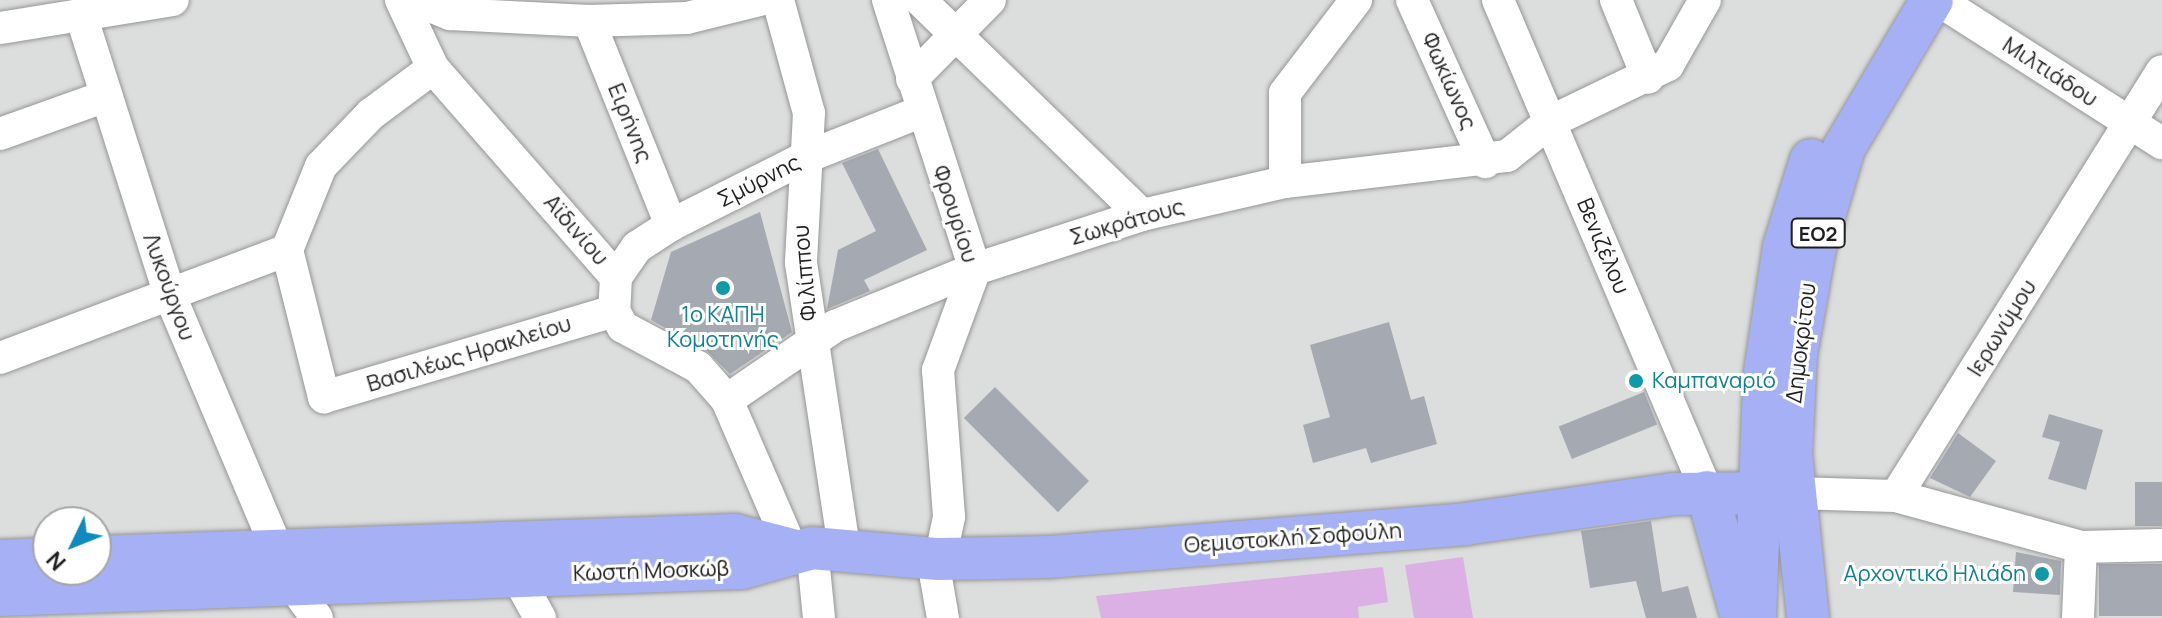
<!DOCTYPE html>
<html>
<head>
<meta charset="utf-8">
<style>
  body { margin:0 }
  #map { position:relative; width:2162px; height:618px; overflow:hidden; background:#e6e6ef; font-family:Manrope,sans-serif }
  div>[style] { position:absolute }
  .residential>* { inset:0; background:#dcdddd }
  .grass>* { inset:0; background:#dbb0e5 }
  .building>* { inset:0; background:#a5a9b1; transform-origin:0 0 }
  .roads { filter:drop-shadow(0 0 2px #969696) drop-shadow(0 0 2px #969696) }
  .minor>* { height:32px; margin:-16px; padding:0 16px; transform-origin:16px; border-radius:16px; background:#fff }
  .major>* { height:42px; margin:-21px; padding:0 21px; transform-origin:21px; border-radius:21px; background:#a5b0f5 }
  .dots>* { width:22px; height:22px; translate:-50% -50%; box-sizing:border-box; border:4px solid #fff; border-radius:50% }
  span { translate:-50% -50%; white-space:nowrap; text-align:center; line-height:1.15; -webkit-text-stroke:6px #fff; paint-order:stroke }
  .shield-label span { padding:2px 6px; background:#fff; border:2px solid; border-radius:6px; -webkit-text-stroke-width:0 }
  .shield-label { font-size:20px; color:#1f1f1f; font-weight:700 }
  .street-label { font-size:22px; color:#1f1f1f }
  .culture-label { font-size:22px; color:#0d838f }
  .left { translate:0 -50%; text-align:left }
  .right { translate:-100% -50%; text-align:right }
  .north { position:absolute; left:32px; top:506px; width:80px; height:80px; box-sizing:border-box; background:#fff; border:2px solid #a5a5a5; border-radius:50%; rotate:227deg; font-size:22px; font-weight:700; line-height:32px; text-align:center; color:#1f1f1f }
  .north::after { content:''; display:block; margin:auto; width:28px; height:36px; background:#0f8bbf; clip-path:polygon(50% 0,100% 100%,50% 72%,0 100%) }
</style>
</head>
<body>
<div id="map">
  <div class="residential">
    <div style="clip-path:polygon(evenodd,0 0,2162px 0,2162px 618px,0 618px,0 0,48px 522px,96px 522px,96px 570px,48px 570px,48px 522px)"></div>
  </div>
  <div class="grass">
    <div style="clip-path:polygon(1463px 557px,1473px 618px,1414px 618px,1405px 565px)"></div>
    <div style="clip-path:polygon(1383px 567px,1388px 602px,1358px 607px,1359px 618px,1101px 618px,1096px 596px)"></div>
  </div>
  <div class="building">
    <div style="clip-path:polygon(878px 149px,927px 250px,864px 280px,870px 291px,827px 309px,838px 250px,876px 231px,842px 163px)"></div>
    <div style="clip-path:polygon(760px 212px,792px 332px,730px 374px,707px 351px,651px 320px,671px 252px)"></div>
    <div style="clip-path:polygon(1389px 322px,1411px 400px,1424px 396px,1437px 444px,1371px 463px,1366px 448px,1313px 463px,1303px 425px,1330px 417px,1310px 345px)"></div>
    <div style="left:995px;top:387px;width:133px;height:44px;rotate:45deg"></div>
    <div style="left:1644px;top:392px;width:35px;height:92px;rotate:68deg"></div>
    <div style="clip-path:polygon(2049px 414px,2103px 430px,2086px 490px,2048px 479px,2060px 442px,2042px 437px)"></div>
    <div style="clip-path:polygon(1958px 433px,1996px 461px,1970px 497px,1930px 478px)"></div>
    <div style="left:2162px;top:482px;width:44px;height:27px;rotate:90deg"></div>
    <div style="clip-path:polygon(1651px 521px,1662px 592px,1688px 586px,1697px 618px,1646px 618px,1636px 581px,1590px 588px,1581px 531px)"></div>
    <div style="clip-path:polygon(2016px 552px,2061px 561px,2060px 595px,2013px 592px)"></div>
    <div style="left:2162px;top:564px;width:52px;height:63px;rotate:90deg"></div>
  </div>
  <div class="roads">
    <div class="minor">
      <div style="left:401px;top:0;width:75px;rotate:64.8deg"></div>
      <div style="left:433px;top:68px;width:278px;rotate:48.8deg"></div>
      <div style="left:616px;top:277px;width:34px;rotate:93deg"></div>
      <div style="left:614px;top:311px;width:18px;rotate:61deg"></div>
      <div style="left:623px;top:327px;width:85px;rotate:28.1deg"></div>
      <div style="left:698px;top:367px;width:44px;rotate:48.7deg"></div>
      <div style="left:727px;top:400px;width:163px;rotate:66.6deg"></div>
      <div style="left:415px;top:0;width:38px;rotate:22deg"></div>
      <div style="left:450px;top:14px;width:139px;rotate:2.9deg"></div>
      <div style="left:589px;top:21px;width:98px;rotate:-1.8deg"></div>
      <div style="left:687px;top:18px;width:75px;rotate:-13.9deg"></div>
      <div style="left:778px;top:0;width:117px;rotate:74.7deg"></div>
      <div style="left:809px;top:113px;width:150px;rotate:93.1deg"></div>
      <div style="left:801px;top:263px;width:289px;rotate:81.4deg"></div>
      <div style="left:888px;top:0;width:283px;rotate:72.1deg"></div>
      <div style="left:975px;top:269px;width:108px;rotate:110.1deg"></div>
      <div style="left:938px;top:370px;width:147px;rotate:85.7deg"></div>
      <div style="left:949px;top:517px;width:62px;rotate:102deg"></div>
      <div style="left:936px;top:578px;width:41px;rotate:80.1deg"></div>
      <div style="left:920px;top:0;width:309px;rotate:44.1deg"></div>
      <div style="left:1412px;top:0;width:178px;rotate:65.7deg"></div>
      <div style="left:1498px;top:0;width:535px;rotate:66.98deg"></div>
      <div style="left:1616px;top:0;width:84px;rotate:67.7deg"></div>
      <div style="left:1938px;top:0;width:266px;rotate:32.6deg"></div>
      <div style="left:81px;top:15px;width:297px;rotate:72.4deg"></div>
      <div style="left:171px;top:298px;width:311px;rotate:67.1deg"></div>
      <div style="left:292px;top:584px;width:42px;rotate:53.7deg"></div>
      <div style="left:589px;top:21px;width:220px;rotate:68.1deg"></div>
      <div style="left:0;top:28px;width:175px;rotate:-9.2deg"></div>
      <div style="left:912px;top:79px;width:111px;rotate:-45.4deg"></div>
      <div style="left:0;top:134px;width:113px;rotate:-19.7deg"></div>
      <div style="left:1285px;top:182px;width:89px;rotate:-90deg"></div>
      <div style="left:1285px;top:93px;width:117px;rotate:-52.6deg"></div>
      <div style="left:287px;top:250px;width:152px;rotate:75.9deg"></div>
      <div style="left:324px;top:397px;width:302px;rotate:-16.5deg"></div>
      <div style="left:616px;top:277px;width:37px;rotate:-55deg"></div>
      <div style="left:637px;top:247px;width:40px;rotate:-32.9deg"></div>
      <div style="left:671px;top:225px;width:149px;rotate:-26.7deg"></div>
      <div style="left:804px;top:158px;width:125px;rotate:-21.6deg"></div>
      <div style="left:0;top:358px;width:307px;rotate:-20.6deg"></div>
      <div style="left:287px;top:250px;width:91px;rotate:-68deg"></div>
      <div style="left:321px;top:166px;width:72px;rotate:-46.1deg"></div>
      <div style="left:371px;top:114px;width:77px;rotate:-36.6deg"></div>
      <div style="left:727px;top:400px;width:131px;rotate:-34.4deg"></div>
      <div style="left:835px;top:326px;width:151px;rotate:-22.2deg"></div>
      <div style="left:975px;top:269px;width:176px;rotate:-17.9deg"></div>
      <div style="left:1142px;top:215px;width:147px;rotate:-13deg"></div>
      <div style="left:1285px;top:182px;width:224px;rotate:-6.7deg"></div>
      <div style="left:1507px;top:156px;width:55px;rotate:-38.3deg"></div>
      <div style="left:1550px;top:122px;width:131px;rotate:-25.8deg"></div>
      <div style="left:1668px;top:65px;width:75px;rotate:-60.4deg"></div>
      <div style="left:1792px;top:493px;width:104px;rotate:1.7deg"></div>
      <div style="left:1896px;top:496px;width:501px;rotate:-57.96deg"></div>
      <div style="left:1896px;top:496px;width:192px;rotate:15.4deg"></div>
      <div style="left:2081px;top:547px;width:81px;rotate:-1.4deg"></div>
      <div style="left:812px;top:548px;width:70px;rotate:84.3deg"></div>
      <div style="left:517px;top:576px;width:48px;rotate:61.3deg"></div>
      <div style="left:2078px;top:618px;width:71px;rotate:-87.6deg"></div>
    </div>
    <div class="major">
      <div style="left:1707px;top:492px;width:123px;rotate:74.4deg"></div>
      <div style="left:96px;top:557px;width:639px;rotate:-1.97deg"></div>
      <div style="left:735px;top:535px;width:59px;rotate:14.7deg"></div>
      <div style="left:0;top:561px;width:48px;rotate:-2.4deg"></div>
      <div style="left:0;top:595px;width:742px;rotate:-2.08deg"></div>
      <div style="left:742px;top:568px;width:73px;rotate:-15.9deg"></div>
      <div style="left:812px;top:548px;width:127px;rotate:5deg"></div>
      <div style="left:939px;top:559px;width:110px;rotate:-1deg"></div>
      <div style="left:1049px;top:557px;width:417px;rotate:-4.5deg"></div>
      <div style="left:1465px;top:524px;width:209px;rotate:-8.2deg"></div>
      <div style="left:1672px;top:494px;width:120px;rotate:-0.5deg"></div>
      <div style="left:1755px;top:618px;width:239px;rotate:-87.8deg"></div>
      <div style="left:1764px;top:379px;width:134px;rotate:-81.4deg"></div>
      <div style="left:1784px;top:247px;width:91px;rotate:-72.8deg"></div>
      <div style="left:1808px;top:618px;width:165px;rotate:-95.9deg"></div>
      <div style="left:1791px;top:454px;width:99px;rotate:-87.1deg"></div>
      <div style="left:1796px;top:355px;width:110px;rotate:-80deg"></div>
      <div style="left:1815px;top:247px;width:103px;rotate:-73.7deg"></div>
      <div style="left:1844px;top:148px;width:172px;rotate:-59.3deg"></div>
    </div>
  </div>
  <div class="dots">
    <div style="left:723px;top:288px;background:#0f9aa8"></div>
    <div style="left:1636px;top:381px;background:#0f9aa8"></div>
    <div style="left:2042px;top:574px;background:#0f9aa8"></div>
  </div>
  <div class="shield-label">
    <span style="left:1818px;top:233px">ΕΟ2</span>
  </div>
  <div class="street-label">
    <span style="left:2050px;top:72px;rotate:33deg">Μιλτιάδου</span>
    <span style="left:1449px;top:81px;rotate:66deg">Φωκίωνος</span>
    <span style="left:630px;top:123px;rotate:68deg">Ειρήνης</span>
    <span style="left:759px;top:181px;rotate:-27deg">Σμύρνης</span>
    <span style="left:955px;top:214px;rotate:72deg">Φρουρίου</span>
    <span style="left:1127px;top:222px;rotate:-16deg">Σωκράτους</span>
    <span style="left:576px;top:230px;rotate:49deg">Αϊδινίου</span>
    <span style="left:1603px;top:246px;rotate:67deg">Βενιζέλου</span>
    <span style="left:805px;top:273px;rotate:-95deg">Φιλίππου</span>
    <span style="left:169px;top:287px;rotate:70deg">Λυκούργου</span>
    <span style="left:2002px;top:328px;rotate:-58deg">Ιερωνύμου</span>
    <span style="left:1801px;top:343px;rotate:-83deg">Δημοκρίτου</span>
    <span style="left:469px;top:354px;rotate:-17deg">Βασιλέως Ηρακλείου</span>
    <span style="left:1293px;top:538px;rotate:-4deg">Θεμιστοκλή Σοφούλη</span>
    <span style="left:651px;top:571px;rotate:-2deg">Κωστή Μοσκώβ</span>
  </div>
  <div class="culture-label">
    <span style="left:723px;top:327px">1ο ΚΑΠΗ<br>Κομοτηνής</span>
    <span class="left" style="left:1652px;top:381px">Καμπαναριό</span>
    <span class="right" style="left:2026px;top:574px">Αρχοντικό Ηλιάδη</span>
  </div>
  <div class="north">N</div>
</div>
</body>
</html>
